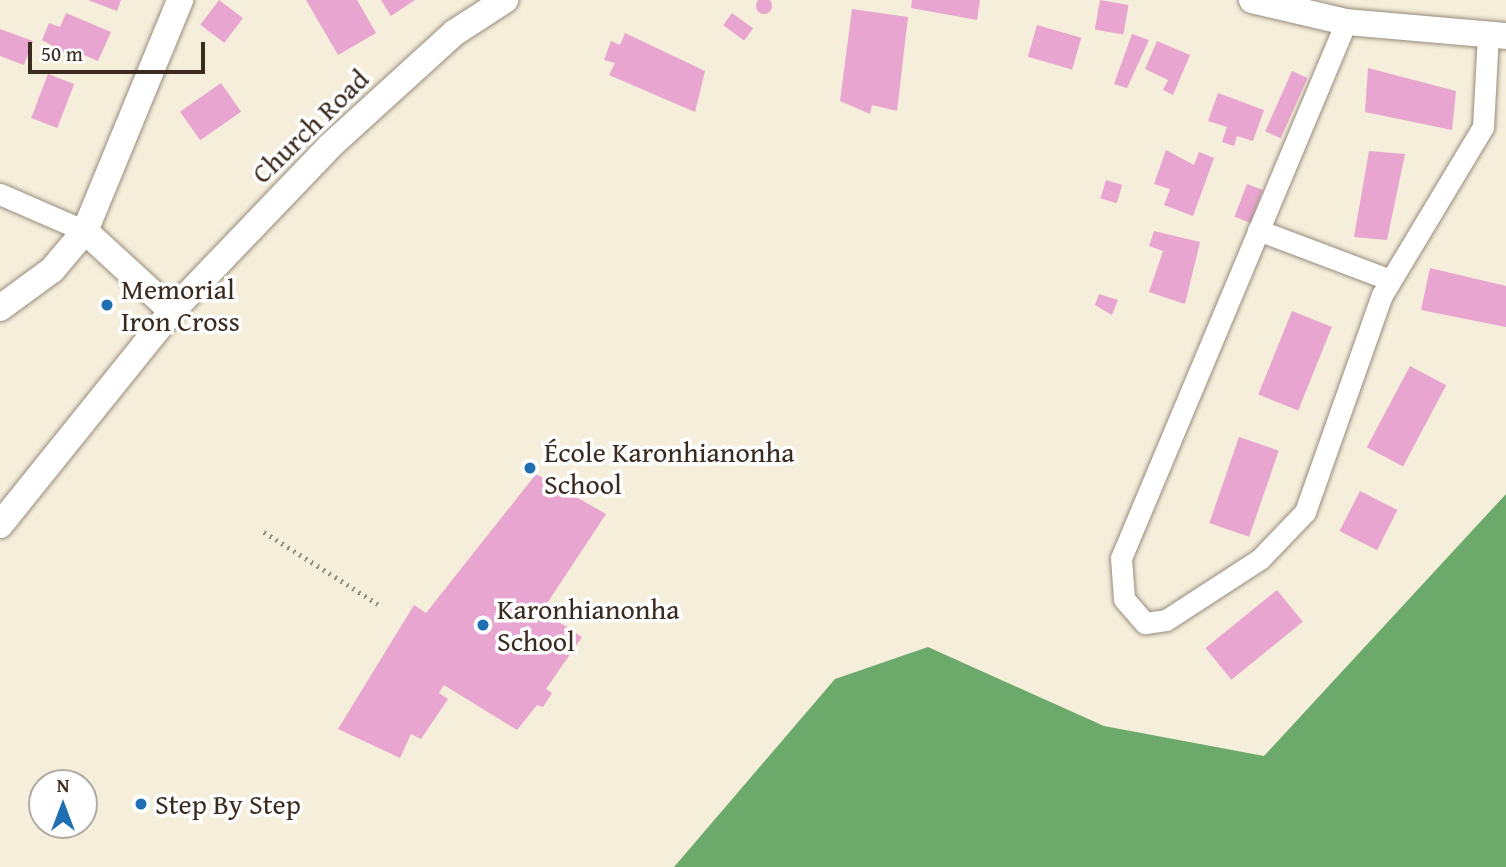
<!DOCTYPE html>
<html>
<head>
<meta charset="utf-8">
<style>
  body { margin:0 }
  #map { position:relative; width:1506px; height:867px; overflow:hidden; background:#f5eedb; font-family:"Gentium Book Plus",serif }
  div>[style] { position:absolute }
  .forest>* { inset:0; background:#6caa6c }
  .building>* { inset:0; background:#e7a5cf; transform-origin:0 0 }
  .round { border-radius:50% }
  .path>* { height:4.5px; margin-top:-2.25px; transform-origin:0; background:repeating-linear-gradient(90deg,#988c7c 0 2px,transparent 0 7px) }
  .roads { filter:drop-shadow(0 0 2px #988c7c) drop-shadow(0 0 2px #988c7c) }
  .minor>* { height:21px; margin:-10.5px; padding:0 10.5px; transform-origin:10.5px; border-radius:10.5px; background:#fff }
  .tertiary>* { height:26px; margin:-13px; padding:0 13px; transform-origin:13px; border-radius:13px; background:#fff }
  .dots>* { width:19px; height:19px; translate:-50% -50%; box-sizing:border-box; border:4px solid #fff; border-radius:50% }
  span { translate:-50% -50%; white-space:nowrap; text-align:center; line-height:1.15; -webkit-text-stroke:7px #fff; paint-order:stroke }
  .street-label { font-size:28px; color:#3b2a1e }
  .poi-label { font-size:28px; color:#3b2a1e }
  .left { translate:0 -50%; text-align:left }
  .north { position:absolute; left:28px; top:769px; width:70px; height:70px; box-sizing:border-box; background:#fff; border:2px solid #b1aaa5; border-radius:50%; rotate:0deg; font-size:19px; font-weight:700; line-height:28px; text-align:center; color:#3b2a1e }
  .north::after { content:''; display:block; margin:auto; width:24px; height:32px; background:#1f6fb2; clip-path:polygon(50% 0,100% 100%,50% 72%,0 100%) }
  .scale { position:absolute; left:28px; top:42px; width:177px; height:32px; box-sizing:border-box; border:4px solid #3b2a1e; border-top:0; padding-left:9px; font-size:21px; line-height:24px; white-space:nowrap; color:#3b2a1e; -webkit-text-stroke:5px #fff; paint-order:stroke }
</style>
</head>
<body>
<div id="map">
  <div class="forest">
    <div style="clip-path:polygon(1506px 494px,1506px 867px,674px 867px,835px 679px,928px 647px,1104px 726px,1264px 756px)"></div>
  </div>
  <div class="building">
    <div class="round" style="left:756px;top:-2px;width:16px;height:16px"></div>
    <div style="clip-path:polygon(88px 0,121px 0,117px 11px)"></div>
    <div style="left:219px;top:0;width:30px;height:31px;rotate:37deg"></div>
    <div style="clip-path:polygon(306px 0,357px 0,376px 33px,338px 55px)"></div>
    <div style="clip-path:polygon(381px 0,415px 0,391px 16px)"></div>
    <div style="clip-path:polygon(912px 0,980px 0,977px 20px,911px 8px)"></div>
    <div style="left:1100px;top:0;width:29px;height:30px;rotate:10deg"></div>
    <div style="clip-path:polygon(852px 9px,908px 17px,897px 111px,872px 105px,870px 114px,840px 101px)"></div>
    <div style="clip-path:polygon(66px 13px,111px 32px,98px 61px,84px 55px,81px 62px,42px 40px,49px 23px,60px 27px)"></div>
    <div style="left:732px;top:13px;width:26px;height:15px;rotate:36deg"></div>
    <div style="left:1037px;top:25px;width:46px;height:33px;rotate:16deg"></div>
    <div style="clip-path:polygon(0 29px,33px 41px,24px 65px,0 56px)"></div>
    <div style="clip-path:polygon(625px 33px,705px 71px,695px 112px,609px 75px,615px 63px,604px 60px,611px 41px,620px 45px)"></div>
    <div style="clip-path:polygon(1132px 34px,1149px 40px,1127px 88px,1114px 84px)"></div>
    <div style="clip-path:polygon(1157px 41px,1190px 55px,1173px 95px,1163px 90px,1168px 80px,1145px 69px)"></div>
    <div style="clip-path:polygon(1368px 68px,1456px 91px,1452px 130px,1365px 112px)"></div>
    <div style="left:1292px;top:71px;width:17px;height:66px;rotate:24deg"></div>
    <div style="left:48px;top:74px;width:28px;height:47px;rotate:21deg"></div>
    <div style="left:221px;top:83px;width:35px;height:50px;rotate:55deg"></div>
    <div style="clip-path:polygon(1218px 93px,1264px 110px,1253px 141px,1237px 136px,1234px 146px,1222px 142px,1227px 127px,1208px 121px)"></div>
    <div style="clip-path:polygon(1166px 150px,1194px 165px,1199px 152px,1214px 158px,1193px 216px,1164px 205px,1170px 189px,1154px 184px)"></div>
    <div style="clip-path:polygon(1369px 151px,1405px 154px,1387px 240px,1354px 237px)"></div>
    <div style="left:1106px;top:180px;width:17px;height:19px;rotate:17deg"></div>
    <div style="left:1247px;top:184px;width:17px;height:35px;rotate:21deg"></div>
    <div style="clip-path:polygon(1154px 231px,1200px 242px,1185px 304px,1149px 292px,1163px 251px,1149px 246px)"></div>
    <div style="clip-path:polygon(1430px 268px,1506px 286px,1506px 327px,1421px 310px)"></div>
    <div style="clip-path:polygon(1099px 294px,1118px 300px,1112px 315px,1095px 305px)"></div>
    <div style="left:1292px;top:311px;width:43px;height:90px;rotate:22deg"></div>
    <div style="left:1410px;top:366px;width:41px;height:92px;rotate:28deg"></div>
    <div style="left:1239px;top:437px;width:42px;height:91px;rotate:19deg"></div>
    <div style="clip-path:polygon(536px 474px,606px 514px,542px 611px,582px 637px,546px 689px,552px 693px,543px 707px,537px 705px,517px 730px,444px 685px,439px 693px,448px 699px,421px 739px,411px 734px,400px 758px,338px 729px,414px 605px,426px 613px)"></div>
    <div style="left:1360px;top:491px;width:42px;height:45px;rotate:27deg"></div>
    <div style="left:1277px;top:590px;width:41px;height:92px;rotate:51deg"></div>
  </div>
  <div class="path">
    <div style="left:264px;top:532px;width:135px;rotate:32.3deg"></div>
  </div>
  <div class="roads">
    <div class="minor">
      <div style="left:1346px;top:22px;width:581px;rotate:112.77deg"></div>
      <div style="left:1121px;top:558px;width:41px;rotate:85.8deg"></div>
      <div style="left:1124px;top:599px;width:32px;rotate:49deg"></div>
      <div style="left:1145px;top:623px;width:21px;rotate:-8deg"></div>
      <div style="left:1166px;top:620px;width:112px;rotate:-33deg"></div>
      <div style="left:1260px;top:559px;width:65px;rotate:-46.2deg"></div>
      <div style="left:1305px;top:512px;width:230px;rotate:-70.5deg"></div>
      <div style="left:1382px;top:295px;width:196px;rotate:-59deg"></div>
      <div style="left:1483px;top:127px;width:91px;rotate:-86.9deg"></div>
      <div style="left:0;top:194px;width:93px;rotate:23.5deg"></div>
      <div style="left:1258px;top:230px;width:141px;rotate:20.7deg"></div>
    </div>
    <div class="tertiary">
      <div style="left:1252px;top:0;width:97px;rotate:13.2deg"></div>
      <div style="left:1346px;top:22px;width:161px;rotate:5deg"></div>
      <div style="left:85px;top:231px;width:118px;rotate:42.6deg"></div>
      <div style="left:0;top:308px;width:64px;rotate:-36.2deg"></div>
      <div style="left:52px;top:270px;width:51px;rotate:-49.8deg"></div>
      <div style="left:85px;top:231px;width:250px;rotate:-67.6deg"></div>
      <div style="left:0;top:525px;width:275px;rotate:-51.2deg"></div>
      <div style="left:172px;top:311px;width:228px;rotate:-46.2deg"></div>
      <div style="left:330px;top:146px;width:168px;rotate:-42.3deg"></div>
      <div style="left:454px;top:33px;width:61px;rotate:-32.9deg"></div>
    </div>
  </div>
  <div class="dots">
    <div style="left:107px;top:305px;background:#1f6fb2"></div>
    <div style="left:530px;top:468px;background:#1f6fb2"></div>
    <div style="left:483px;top:625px;background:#1f6fb2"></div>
    <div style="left:141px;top:804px;background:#1f6fb2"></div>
  </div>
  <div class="street-label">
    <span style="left:310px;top:126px;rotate:-44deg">Church Road</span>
  </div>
  <div class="poi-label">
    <span class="left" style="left:121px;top:305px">Memorial<br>Iron Cross</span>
    <span class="left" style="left:544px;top:468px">École Karonhianonha<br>School</span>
    <span class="left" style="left:497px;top:625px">Karonhianonha<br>School</span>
    <span class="left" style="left:155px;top:804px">Step By Step</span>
  </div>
  <div class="north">N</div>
  <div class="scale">50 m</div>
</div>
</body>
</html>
